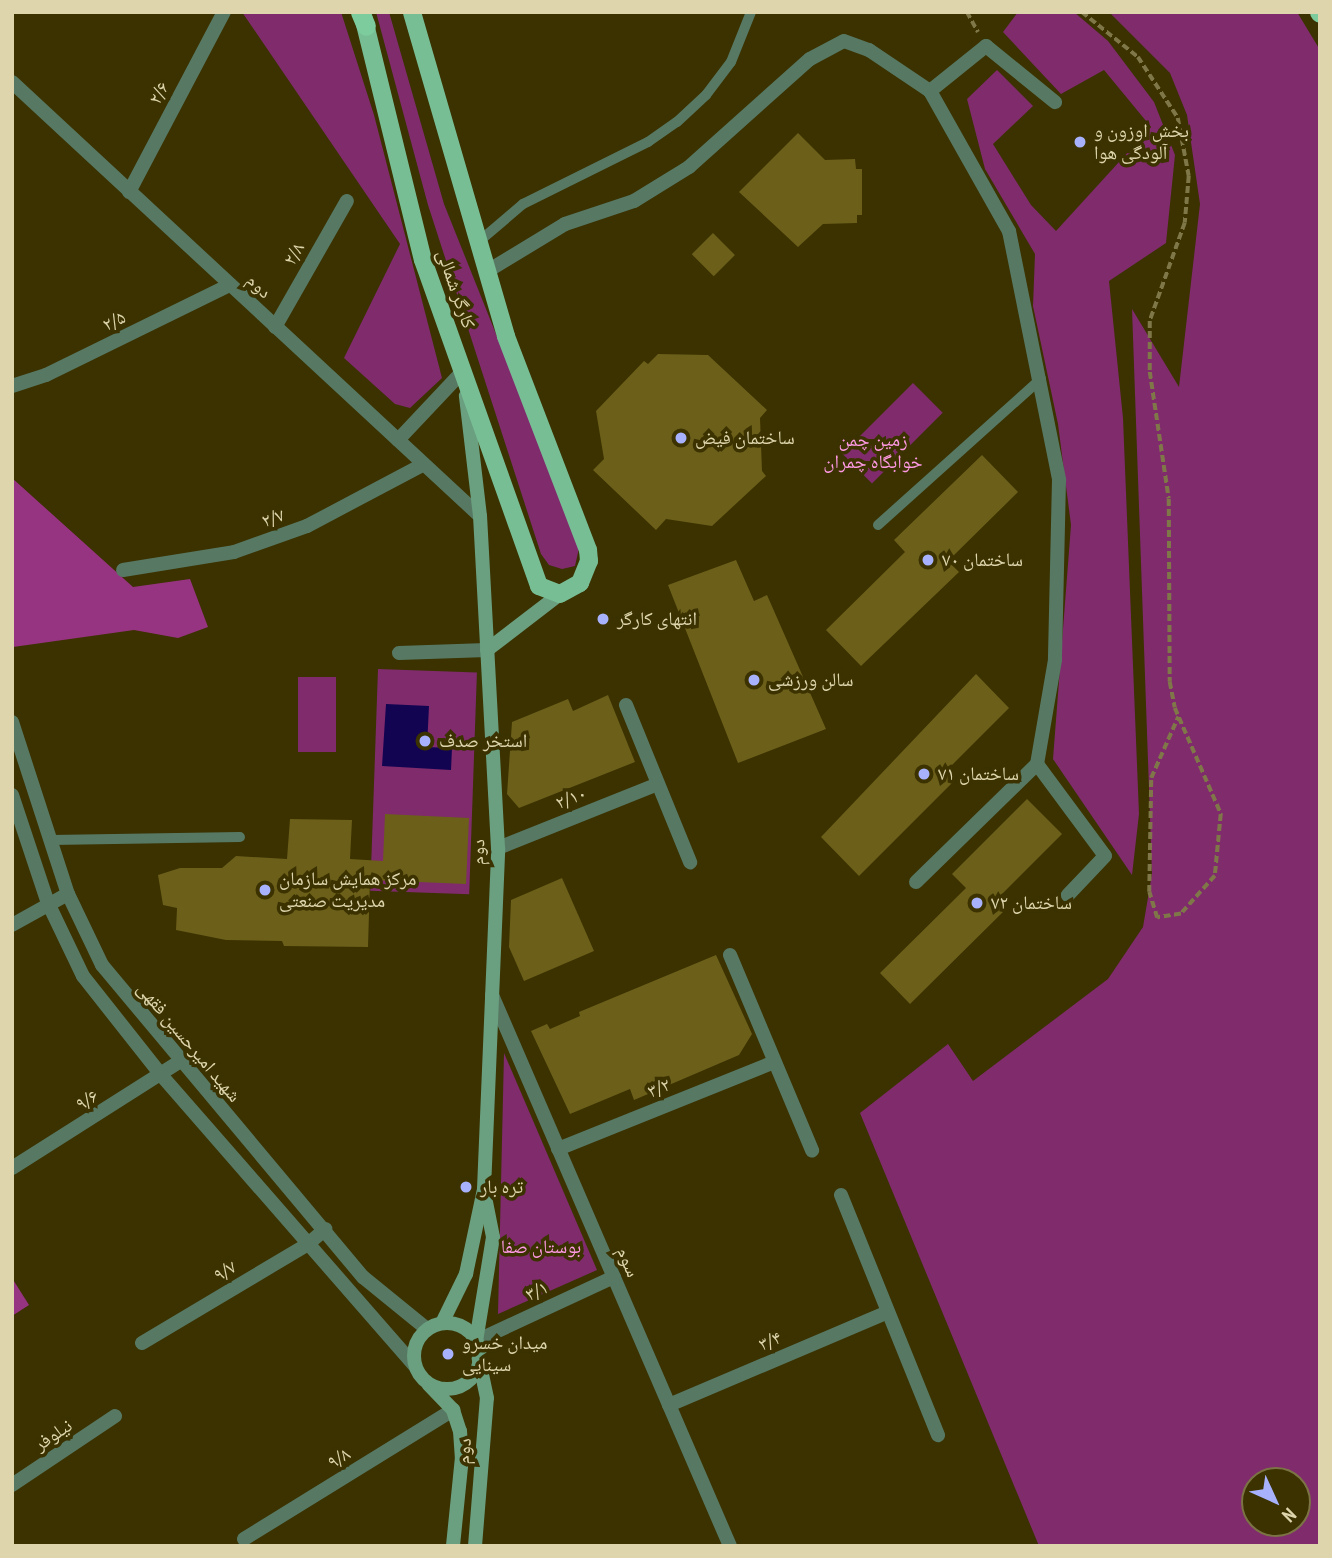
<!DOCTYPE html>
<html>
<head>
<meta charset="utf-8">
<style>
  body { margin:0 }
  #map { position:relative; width:1332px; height:1558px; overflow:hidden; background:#3b3200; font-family:"PT Sans Narrow","Noto Naskh Arabic",sans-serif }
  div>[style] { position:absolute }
  .green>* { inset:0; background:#7f2b6c; transform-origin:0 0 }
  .forest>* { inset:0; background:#973481 }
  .water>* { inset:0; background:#130452 }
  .building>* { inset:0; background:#6c5f1a; transform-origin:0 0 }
  .path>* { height:3.5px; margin-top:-1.75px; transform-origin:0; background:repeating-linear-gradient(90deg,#807749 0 7px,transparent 0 10.5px) }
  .service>* { height:10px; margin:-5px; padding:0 5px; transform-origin:5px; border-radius:5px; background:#577964 }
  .minor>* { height:14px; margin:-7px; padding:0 7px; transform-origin:7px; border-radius:7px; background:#577964 }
  .tertiary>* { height:14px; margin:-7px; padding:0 7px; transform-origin:7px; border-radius:7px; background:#577964 }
  .secondary>* { height:14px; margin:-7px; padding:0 7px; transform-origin:7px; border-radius:7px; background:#6aa080 }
  .secondary>.ring { margin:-7px; padding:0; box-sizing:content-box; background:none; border:14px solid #6aa080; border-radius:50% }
  .primary>* { height:18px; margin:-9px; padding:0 9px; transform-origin:9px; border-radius:9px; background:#77be95 }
  .trunk>* { height:19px; margin:-9.5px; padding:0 9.5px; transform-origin:9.5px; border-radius:9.5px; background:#7dcc9e }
  .dots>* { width:19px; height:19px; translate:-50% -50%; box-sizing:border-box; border:4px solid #3b3200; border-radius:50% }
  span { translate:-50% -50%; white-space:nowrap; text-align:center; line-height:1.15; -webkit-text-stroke:7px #3b3200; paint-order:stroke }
  .street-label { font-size:19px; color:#ded5ad }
  .poi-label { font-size:19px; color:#ded5ad }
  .left { translate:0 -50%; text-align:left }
  .park-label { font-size:19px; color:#fe99e3 }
  .frame { position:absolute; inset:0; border:14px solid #ded5ad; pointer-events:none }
  .north { position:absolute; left:1241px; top:1467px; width:70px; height:70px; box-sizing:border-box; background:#3b3200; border:2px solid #7c7345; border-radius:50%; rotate:135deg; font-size:19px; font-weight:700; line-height:28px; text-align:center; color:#ded5ad }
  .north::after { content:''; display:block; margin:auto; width:24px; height:32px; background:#a7b1fc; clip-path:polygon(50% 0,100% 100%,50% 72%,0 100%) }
</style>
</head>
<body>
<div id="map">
  <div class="green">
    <div style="clip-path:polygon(242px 12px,341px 12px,374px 115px,442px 378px,410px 408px,395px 404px,344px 358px,400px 244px)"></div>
    <div style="clip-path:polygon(376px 12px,389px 12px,444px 204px,580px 544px,575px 566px,562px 569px,549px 565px,541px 554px,428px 205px)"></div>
    <div style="clip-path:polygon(1018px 12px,1074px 12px,1108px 41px,1154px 102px,1175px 155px,1166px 243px,1109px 281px,1123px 418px,1139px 814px,1132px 875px,1053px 759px,1071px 525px,1058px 424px,1033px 306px,1035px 254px,985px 169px,967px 99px,997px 70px,1033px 106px,993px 144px,1031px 205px,1056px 231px,1151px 127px,1104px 70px,1061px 94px,1003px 32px)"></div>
    <div style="clip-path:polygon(evenodd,1109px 12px,1297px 12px,1320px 50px,1320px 1546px,1039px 1546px,860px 1113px,948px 1044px,973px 1081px,1108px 979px,1143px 927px,1152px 874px,1132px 309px,1179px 387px,1200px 204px,1187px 115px,1170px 73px,1109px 12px,1297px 1481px,1297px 1523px,1255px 1523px,1255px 1481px,1297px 1481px)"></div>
    <div style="left:913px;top:383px;width:42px;height:100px;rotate:45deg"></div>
    <div style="left:378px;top:669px;width:99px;height:222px;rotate:2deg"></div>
    <div style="left:336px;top:677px;width:75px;height:38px;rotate:90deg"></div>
    <div style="clip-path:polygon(504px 1053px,597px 1270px,498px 1314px)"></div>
  </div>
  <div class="forest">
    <div style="clip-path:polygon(12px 478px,133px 587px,190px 579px,208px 627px,178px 638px,134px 630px,13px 647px)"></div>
    <div style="clip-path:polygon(12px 1278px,29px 1305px,12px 1316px)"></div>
  </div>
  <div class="water">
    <div style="clip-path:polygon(386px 704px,429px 706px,427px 747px,452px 748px,451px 770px,382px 766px)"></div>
  </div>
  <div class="building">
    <div style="clip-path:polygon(798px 133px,825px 160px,855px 159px,856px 169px,862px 169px,862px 215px,857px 215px,857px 223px,823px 224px,798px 247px,739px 192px)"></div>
    <div style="left:713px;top:233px;width:31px;height:30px;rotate:45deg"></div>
    <div style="clip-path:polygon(658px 354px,708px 355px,767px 410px,760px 418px,762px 471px,766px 476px,712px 526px,666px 519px,656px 530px,593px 470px,604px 459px,596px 411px,644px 361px,648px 364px)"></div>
    <div style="clip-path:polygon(982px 455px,1018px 492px,948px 561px,959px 572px,861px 666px,826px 630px,905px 552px,894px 540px)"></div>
    <div style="clip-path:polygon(736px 560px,754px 601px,767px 595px,826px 729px,738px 763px,668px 585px)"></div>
    <div style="clip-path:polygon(976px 674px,1009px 708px,946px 771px,955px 780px,859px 876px,821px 837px)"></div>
    <div style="clip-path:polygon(608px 695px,635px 762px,519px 808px,507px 794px,512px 722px,568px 699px,573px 711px)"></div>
    <div style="clip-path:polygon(1027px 799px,1062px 834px,998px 898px,1007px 908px,910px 1004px,880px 973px,966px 888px,952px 874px)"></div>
    <div style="clip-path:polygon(385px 814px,469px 818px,466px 884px,370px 880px,368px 947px,284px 946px,282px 941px,226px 940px,176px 930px,177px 908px,163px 905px,158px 875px,180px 868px,222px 868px,236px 856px,287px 859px,290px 819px,352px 820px,350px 859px,383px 861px)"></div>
    <div style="clip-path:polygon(562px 878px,594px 951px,524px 981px,509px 947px,511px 900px)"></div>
    <div style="clip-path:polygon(716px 955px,752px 1034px,739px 1055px,634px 1100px,630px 1089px,570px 1114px,531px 1031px,547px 1024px,550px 1029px,580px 1016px,579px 1012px)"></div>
  </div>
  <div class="path">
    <div style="left:967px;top:12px;width:23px;rotate:61deg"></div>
    <div style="left:1082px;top:12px;width:72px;rotate:38.8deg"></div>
    <div style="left:1138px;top:57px;width:73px;rotate:56.7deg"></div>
    <div style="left:1178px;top:118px;width:59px;rotate:79.3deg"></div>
    <div style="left:1189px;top:176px;width:47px;rotate:94.9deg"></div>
    <div style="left:1185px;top:223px;width:104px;rotate:109.7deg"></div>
    <div style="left:1150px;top:321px;width:51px;rotate:90deg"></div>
    <div style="left:1150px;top:372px;width:128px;rotate:81.5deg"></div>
    <div style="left:1169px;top:499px;width:183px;rotate:89.7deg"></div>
    <div style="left:1170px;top:682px;width:26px;rotate:79deg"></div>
    <div style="left:1175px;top:708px;width:116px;rotate:66.5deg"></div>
    <div style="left:1221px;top:814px;width:62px;rotate:95.5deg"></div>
    <div style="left:1215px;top:876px;width:51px;rotate:131.8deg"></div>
    <div style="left:1181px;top:914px;width:24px;rotate:171deg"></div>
    <div style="left:1157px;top:918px;width:27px;rotate:-107deg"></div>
    <div style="left:1149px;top:892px;width:114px;rotate:-89deg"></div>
    <div style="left:1151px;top:778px;width:67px;rotate:-66.1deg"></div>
  </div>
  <div class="service">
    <div style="left:476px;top:244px;width:62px;rotate:-40.4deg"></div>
    <div style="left:523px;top:204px;width:140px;rotate:-26.4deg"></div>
    <div style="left:648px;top:142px;width:35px;rotate:-35deg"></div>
    <div style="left:677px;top:122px;width:40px;rotate:-43deg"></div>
    <div style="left:706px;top:95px;width:41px;rotate:-52.9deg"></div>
    <div style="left:731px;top:62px;width:54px;rotate:-68.2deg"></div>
    <div style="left:878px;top:525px;width:219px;rotate:-41.9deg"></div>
    <div style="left:51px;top:840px;width:189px;rotate:-0.9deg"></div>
  </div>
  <div class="minor">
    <div style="left:12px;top:82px;width:638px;rotate:42.84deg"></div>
    <div style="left:930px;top:91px;width:72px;rotate:-38.8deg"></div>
    <div style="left:986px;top:46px;width:89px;rotate:39.1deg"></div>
    <div style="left:129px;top:192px;width:204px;rotate:-62.2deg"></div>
    <div style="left:486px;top:272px;width:92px;rotate:-31.3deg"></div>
    <div style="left:565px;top:224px;width:73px;rotate:-18.4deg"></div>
    <div style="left:634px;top:201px;width:65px;rotate:-31.7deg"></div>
    <div style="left:689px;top:167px;width:162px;rotate:-41.8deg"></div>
    <div style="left:810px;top:59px;width:38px;rotate:-28deg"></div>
    <div style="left:844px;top:41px;width:27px;rotate:20deg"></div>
    <div style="left:869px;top:50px;width:73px;rotate:33.9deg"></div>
    <div style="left:930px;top:91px;width:161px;rotate:60.6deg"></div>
    <div style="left:1009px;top:231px;width:254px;rotate:78.6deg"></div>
    <div style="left:1059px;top:480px;width:180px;rotate:91.3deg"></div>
    <div style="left:1055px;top:660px;width:106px;rotate:99.8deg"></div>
    <div style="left:1037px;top:764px;width:169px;rotate:135.7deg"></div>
    <div style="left:275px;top:327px;width:145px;rotate:-60.3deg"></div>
    <div style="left:12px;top:386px;width:36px;rotate:-18deg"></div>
    <div style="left:46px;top:375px;width:205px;rotate:-26.1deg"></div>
    <div style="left:398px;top:440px;width:95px;rotate:-46.7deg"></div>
    <div style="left:123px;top:570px;width:112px;rotate:-9.2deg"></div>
    <div style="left:234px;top:552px;width:77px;rotate:-19.6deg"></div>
    <div style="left:307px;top:526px;width:132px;rotate:-27.9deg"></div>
    <div style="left:399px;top:653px;width:88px;rotate:-2deg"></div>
    <div style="left:626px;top:705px;width:170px;rotate:67.8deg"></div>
    <div style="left:1037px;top:764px;width:114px;rotate:53.5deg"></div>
    <div style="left:1105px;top:856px;width:54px;rotate:133.5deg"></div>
    <div style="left:498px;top:848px;width:172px;rotate:-21.8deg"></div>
    <div style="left:12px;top:925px;width:64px;rotate:-29deg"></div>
    <div style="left:730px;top:955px;width:212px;rotate:67.2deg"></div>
    <div style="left:492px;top:995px;width:600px;rotate:66.64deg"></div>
    <div style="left:558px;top:1149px;width:233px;rotate:-21.9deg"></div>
    <div style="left:12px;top:1168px;width:198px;rotate:-32.4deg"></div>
    <div style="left:841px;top:1195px;width:259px;rotate:68deg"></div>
    <div style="left:476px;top:1341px;width:152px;rotate:-24.9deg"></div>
    <div style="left:142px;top:1343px;width:193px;rotate:-30.8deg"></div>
    <div style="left:308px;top:1244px;width:23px;rotate:-41deg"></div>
    <div style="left:669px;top:1405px;width:236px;rotate:-23deg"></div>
    <div style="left:12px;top:1485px;width:124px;rotate:-33.8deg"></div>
    <div style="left:244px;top:1539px;width:246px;rotate:-31.7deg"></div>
  </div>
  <div class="tertiary">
    <div style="left:12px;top:722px;width:181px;rotate:72deg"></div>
    <div style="left:68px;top:894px;width:79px;rotate:64.4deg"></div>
    <div style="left:102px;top:965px;width:407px;rotate:50.1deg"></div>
    <div style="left:363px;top:1277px;width:82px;rotate:39.1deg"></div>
    <div style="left:12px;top:795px;width:114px;rotate:71.6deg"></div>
    <div style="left:48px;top:903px;width:81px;rotate:64.4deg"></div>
    <div style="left:83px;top:976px;width:127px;rotate:51.7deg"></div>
    <div style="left:162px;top:1076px;width:383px;rotate:48.9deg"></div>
  </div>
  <div class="secondary">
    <div style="left:487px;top:650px;width:92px;rotate:-37.5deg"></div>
    <div style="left:442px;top:1323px;width:55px;rotate:-63.9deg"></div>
    <div style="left:466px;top:1274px;width:87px;rotate:-78deg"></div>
    <div style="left:484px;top:1189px;width:341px;rotate:-87.6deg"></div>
    <div style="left:498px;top:848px;width:332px;rotate:-93.1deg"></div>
    <div style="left:480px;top:516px;width:121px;rotate:-96.7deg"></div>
    <div class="ring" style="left:414px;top:1323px;width:52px;height:52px"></div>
    <div style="left:476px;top:1341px;width:105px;rotate:-80.7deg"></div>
    <div style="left:493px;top:1237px;width:41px;rotate:-101.3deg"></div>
    <div style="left:429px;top:1385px;width:35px;rotate:46deg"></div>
    <div style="left:453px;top:1410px;width:22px;rotate:72deg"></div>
    <div style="left:460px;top:1431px;width:26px;rotate:86deg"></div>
    <div style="left:462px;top:1457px;width:89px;rotate:95.8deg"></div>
    <div style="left:475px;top:1546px;width:148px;rotate:-85.4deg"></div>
    <div style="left:487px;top:1398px;width:40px;rotate:-102deg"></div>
  </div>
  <div class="primary">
    <div style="left:362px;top:12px;width:255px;rotate:76.2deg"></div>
    <div style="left:423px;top:260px;width:346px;rotate:70.4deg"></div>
    <div style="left:539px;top:586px;width:22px;rotate:21deg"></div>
    <div style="left:560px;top:594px;width:23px;rotate:-29deg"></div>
    <div style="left:580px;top:583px;width:24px;rotate:-68deg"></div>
    <div style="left:589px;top:561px;width:11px;rotate:-95deg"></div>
    <div style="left:588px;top:550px;width:229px;rotate:-111deg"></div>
    <div style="left:506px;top:336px;width:337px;rotate:-106.2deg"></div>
  </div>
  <div class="trunk">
    <div style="left:360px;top:12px;width:15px;rotate:67deg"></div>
    <div style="left:1319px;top:12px;width:1px;rotate:45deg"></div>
  </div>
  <div class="dots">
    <div style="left:1080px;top:142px;background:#a7b1fc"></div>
    <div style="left:681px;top:438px;background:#a7b1fc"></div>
    <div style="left:928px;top:560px;background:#a7b1fc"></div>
    <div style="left:603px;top:619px;background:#a7b1fc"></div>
    <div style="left:754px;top:680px;background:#a7b1fc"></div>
    <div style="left:425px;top:741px;background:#a7b1fc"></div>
    <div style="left:924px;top:774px;background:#a7b1fc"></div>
    <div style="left:265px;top:890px;background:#a7b1fc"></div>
    <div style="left:977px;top:903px;background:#a7b1fc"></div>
    <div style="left:466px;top:1187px;background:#a7b1fc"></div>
    <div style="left:448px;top:1354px;background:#a7b1fc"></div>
  </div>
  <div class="street-label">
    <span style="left:159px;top:93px;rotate:-62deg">۲/۶</span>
    <span style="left:294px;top:254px;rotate:-60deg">۲/۸</span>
    <span style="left:259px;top:286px;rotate:43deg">دوم</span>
    <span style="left:456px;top:289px;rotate:71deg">کارگر شمالی</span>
    <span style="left:114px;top:321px;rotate:-26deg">۲/۵</span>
    <span style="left:273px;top:518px;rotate:-20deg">۲/۷</span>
    <span style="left:571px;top:798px;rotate:-22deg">۲/۱۰</span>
    <span style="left:478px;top:852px;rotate:-89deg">دوم</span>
    <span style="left:189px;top:1042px;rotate:50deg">شهید امیرحسین فقهی</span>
    <span style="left:659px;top:1088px;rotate:-22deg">۳/۲</span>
    <span style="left:87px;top:1100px;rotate:-31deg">۹/۶</span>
    <span style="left:628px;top:1262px;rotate:67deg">سوم</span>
    <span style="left:225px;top:1271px;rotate:-31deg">۹/۷</span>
    <span style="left:537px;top:1291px;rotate:-25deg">۳/۱</span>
    <span style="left:770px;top:1341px;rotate:-23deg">۳/۴</span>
    <span style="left:53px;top:1435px;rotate:-34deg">نیلوفر</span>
    <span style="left:464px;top:1451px;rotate:-86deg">دوم</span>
    <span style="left:339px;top:1458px;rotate:-32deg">۹/۸</span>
  </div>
  <div class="poi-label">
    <span class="left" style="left:1094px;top:142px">بخش اوزون و<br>آلودگی هوا</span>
    <span class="left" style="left:695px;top:438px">ساختمان فیض</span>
    <span class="left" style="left:942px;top:560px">ساختمان ۷۰</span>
    <span class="left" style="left:617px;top:619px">انتهای کارگر</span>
    <span class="left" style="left:768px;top:680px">سالن ورزشی</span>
    <span class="left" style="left:439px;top:741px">استخر صدف</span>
    <span class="left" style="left:938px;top:774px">ساختمان ۷۱</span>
    <span class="left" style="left:279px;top:890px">مرکز همایش سازمان<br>مدیریت صنعتی</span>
    <span class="left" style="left:991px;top:903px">ساختمان ۷۲</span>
    <span class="left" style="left:480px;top:1187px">تره بار</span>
    <span class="left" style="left:462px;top:1354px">میدان خسرو<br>سینایی</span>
  </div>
  <div class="park-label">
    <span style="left:873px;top:451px">زمین چمن<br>خوابگاه چمران</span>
    <span style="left:541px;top:1247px">بوستان صفا</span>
  </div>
  <div class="frame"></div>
  <div class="north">N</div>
</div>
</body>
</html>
